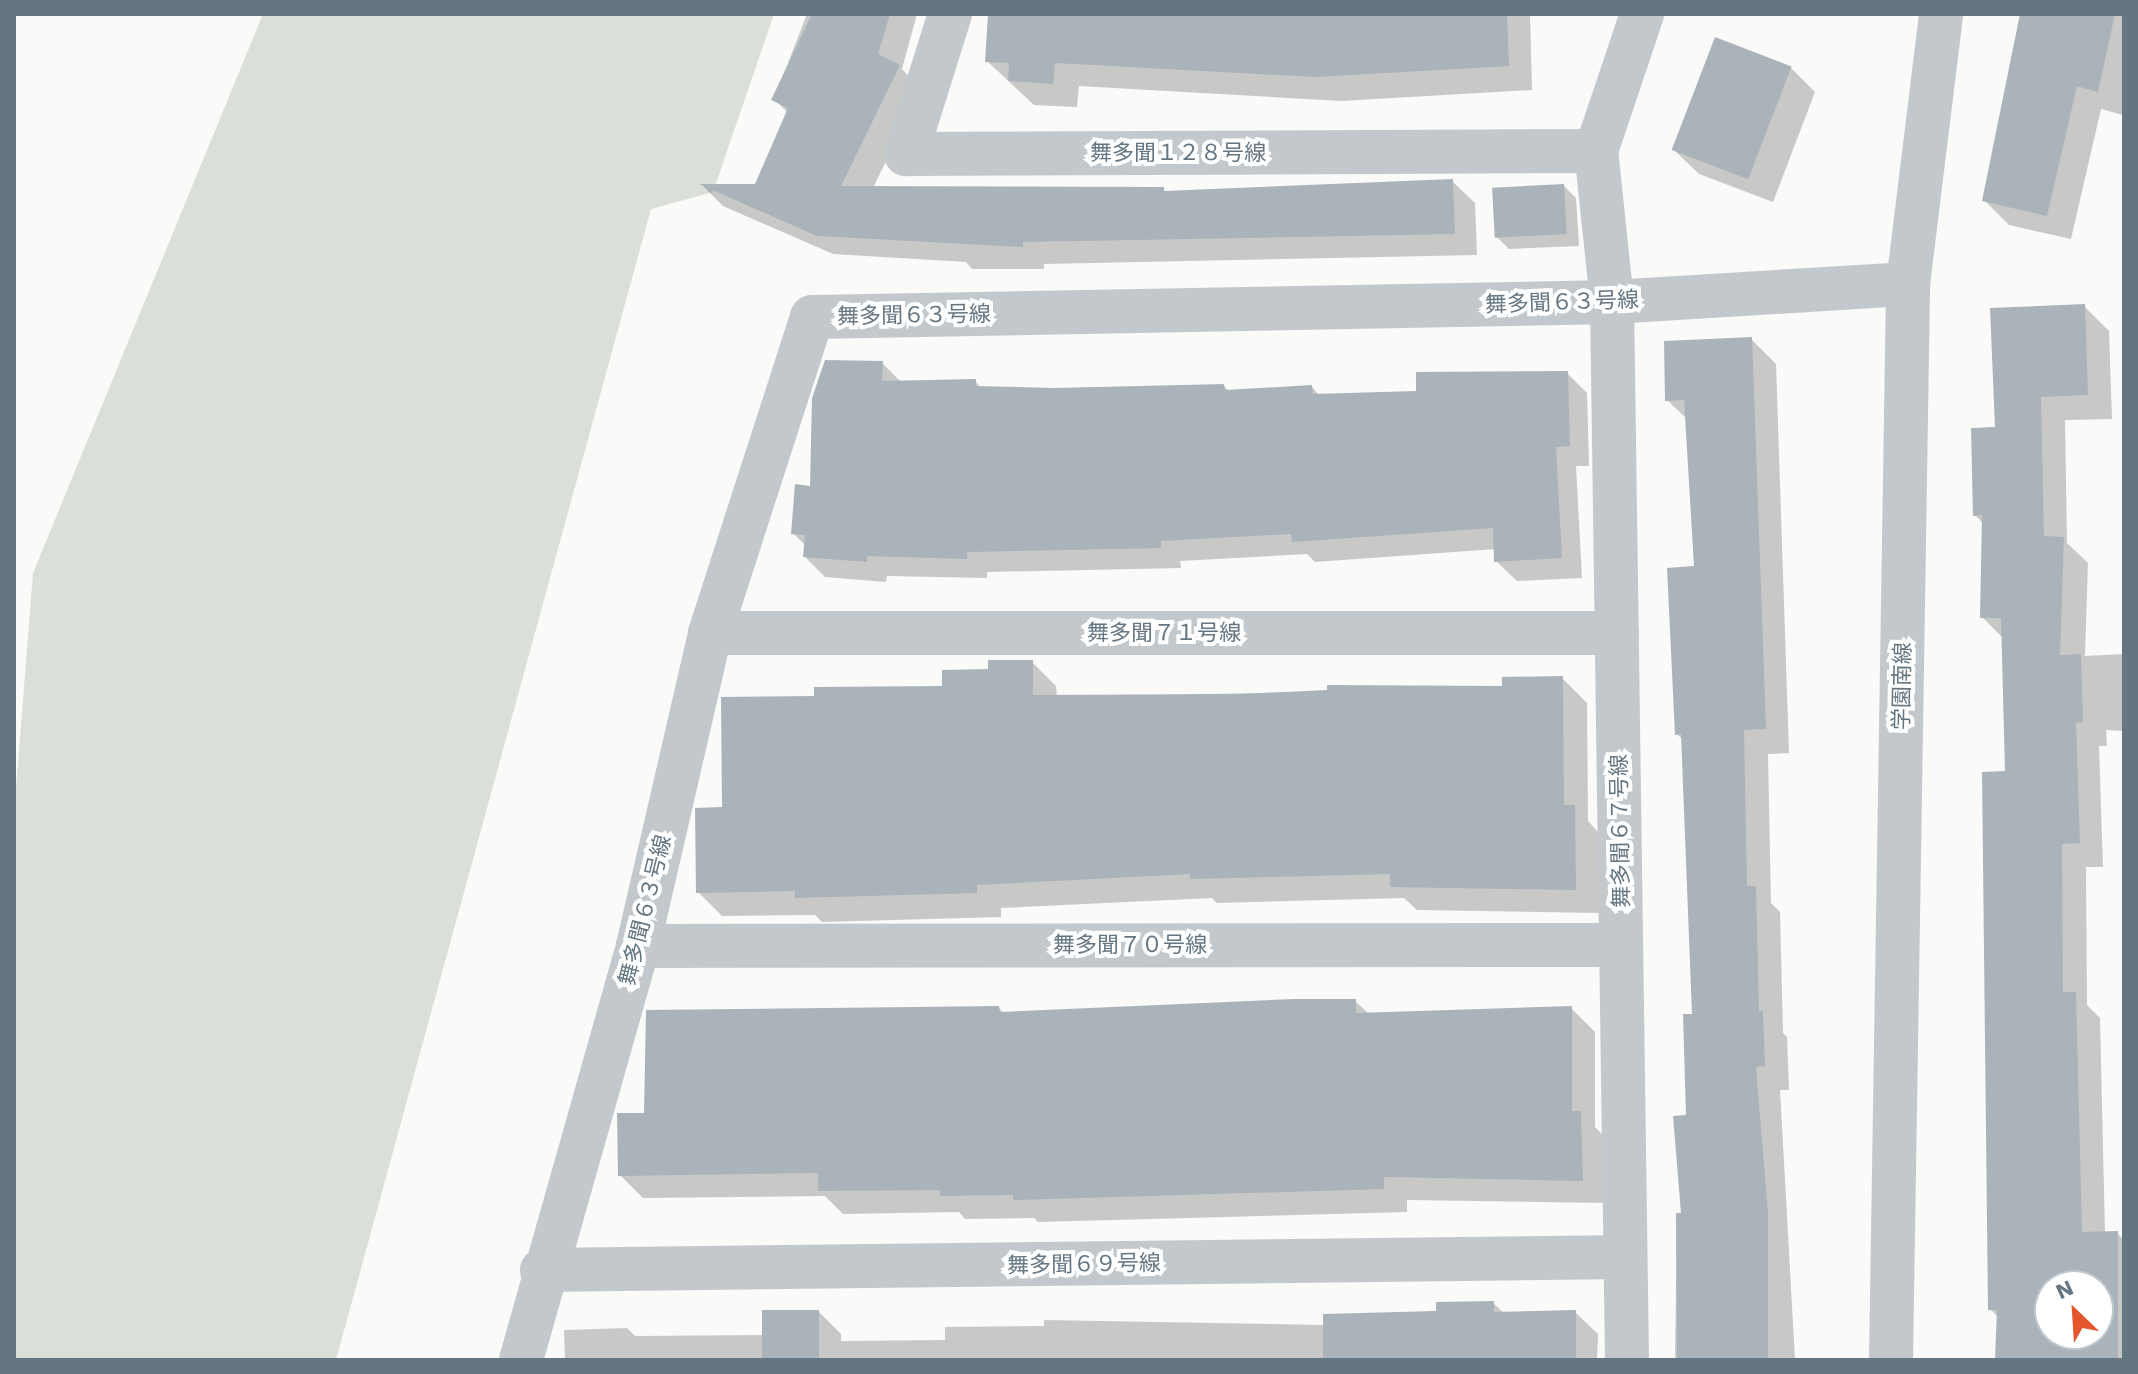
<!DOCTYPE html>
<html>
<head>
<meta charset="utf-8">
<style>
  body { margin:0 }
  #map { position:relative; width:2138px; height:1374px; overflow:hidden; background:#fafaf8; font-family:"Work Sans","Noto Sans JP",sans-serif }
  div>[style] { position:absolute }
  .green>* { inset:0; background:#dadfd7 }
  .shadow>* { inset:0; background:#0003 }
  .building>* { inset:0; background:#aab3b9; transform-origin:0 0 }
  .minor>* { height:44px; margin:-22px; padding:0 22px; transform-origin:22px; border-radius:22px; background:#c3c8cc }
  .tertiary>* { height:44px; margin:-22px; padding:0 22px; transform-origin:22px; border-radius:22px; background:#c3c8cc }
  span { translate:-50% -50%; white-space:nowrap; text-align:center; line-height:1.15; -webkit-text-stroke:8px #fff; paint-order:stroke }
  .street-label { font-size:22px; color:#657683 }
  .frame { position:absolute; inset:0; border:16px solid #657683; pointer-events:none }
  .north { position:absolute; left:2034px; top:1270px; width:80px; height:80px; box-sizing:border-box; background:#fff; border:2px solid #c1c8cd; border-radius:50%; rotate:335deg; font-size:22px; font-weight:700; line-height:32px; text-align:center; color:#657683 }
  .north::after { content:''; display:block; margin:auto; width:28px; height:36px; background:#e4572e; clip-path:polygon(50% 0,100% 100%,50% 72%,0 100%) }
</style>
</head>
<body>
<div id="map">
  <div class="green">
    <div style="clip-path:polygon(263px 14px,774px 14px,713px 192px,651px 209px,336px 1360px,14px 1360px,14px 814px,33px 573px)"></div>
  </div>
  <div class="shadow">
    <div style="clip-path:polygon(807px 14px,917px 14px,902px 69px,921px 89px,873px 188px,1167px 193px,1452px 181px,1475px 203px,1477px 255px,1044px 264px,1044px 269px,972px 269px,966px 262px,833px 254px,723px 206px,703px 186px,756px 186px,788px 113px,774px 99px)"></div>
    <div style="clip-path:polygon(990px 14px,1530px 14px,1532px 90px,1341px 101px,1079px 86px,1077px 107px,1034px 105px,987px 61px)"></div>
    <div style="clip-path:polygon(2023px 14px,2124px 14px,2124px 109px,2123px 115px,2101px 109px,2071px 239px,2009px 225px,1984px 200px)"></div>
    <div style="clip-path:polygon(1791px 68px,1815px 92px,1773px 202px,1699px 174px,1674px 150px)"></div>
    <div style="clip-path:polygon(1564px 186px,1576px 198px,1579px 246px,1509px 249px,1497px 237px)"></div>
    <div style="clip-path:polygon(evenodd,2084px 306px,2109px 331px,2112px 419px,2065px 420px,2067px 543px,2088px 563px,2085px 656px,2124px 654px,2124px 731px,2106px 730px,2107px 746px,2099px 746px,2103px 867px,2086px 867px,2087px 1005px,2100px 1018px,2105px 1234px,2117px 1233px,2124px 1240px,2124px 1360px,1997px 1360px,1999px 1318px,1990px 1309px,2008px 773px,2004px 639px,1982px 617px,1984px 524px,1975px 515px,1997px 429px,2084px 306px,2050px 1286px,2098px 1286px,2098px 1334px,2050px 1334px,2050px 1286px)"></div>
    <div style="clip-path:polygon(1751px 339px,1776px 364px,1789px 753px,1768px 754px,1771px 903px,1780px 912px,1783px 1033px,1787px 1037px,1789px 1090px,1780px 1090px,1795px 1360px,1675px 1360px,1677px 1215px,1683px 1215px,1694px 1016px,1683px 740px,1677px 734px,1696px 568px,1687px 419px,1667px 400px)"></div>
    <div style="clip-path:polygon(882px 363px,902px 383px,975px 381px,981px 388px,1054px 390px,1224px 386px,1230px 392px,1312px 387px,1320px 396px,1418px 393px,1567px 373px,1587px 393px,1589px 466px,1576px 466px,1582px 578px,1517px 581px,1496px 561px,1496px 549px,1315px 562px,1307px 554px,1180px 561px,1181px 568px,987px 572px,987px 578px,887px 576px,886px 582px,825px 577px,805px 557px,806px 546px,793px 533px,812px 488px)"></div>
    <div style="clip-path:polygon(1032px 662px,1056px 686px,1057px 697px,1504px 688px,1562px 678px,1587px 703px,1588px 821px,1598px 832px,1599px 913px,1417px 910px,1404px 898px,1217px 903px,1212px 898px,1001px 908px,1001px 917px,822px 922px,815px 915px,722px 916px,698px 892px,724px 809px,816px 698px,944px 688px)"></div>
    <div style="clip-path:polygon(1355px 1001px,1369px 1014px,1571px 1008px,1595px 1032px,1595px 1127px,1604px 1136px,1605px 1203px,1407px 1200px,1407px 1212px,1038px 1222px,1034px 1218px,965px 1219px,959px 1212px,843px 1214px,825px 1196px,643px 1198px,620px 1175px,645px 1115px,999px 1008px,1004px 1014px)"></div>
    <div style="clip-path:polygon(1493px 1303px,1504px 1313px,1575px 1312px,1598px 1334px,1597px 1360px,565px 1360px,564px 1330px,627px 1328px,635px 1336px,764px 1335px,819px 1312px,841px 1334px,841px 1341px,945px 1340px,945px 1327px,1044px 1326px,1044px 1320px,1325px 1325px)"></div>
  </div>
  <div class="building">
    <div style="clip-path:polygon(812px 14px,890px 14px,878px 54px,900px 65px,841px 186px,1164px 187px,1164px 191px,1453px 179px,1455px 234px,1023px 242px,1023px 247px,817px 236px,699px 184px,755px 184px,788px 108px,771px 100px)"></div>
    <div style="clip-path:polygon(988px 14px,1507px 14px,1509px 66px,1315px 77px,1055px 63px,1053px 84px,1008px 81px,1009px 63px,985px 62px)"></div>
    <div style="clip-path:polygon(2020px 14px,2115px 14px,2098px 92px,2077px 86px,2047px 216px,1982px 201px)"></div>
    <div style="left:1715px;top:37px;width:82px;height:121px;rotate:21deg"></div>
    <div style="left:1564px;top:184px;width:50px;height:72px;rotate:87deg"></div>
    <div style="clip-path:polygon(evenodd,2085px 304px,2088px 395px,2041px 397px,2044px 536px,2064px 537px,2060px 655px,2081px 654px,2083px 722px,2076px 723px,2080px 843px,2062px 844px,2063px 992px,2076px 992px,2082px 1232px,2118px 1231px,2118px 1360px,1995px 1360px,1997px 1310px,1988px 1310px,1982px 772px,2005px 771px,2001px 618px,1980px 618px,1982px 515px,1973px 516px,1971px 428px,1995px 427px,1990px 308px,2085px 304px,2050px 1286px,2098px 1286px,2098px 1334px,2050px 1334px,2050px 1286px)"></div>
    <div style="clip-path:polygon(1752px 337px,1766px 729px,1744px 730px,1747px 886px,1756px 886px,1759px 1011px,1763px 1011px,1765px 1066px,1756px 1067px,1768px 1213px,1768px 1360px,1677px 1360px,1676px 1213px,1681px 1213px,1673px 1116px,1686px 1115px,1683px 1014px,1692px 1014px,1681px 734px,1675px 735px,1667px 568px,1694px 566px,1684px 400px,1665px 401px,1664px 341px)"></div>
    <div style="clip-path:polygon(825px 360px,883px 361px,882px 381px,976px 379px,976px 386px,1054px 388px,1224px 384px,1225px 390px,1312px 385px,1313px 394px,1416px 391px,1416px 372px,1568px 371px,1570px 446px,1556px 447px,1562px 558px,1494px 562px,1493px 528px,1292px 542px,1291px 534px,1161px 541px,1161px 548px,967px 552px,967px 559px,867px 556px,867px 562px,803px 557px,805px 535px,791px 534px,795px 484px,810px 486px,812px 398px)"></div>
    <div style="clip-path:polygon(988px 660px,1033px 660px,1033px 695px,1241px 694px,1327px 690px,1327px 685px,1502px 686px,1502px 677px,1563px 676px,1564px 805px,1575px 805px,1576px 890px,1390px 887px,1390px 874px,1190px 879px,1190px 874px,977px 885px,977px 893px,795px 898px,795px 891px,696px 893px,695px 808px,722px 807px,721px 697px,814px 696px,814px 687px,942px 686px,942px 670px,988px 669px)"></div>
    <div style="clip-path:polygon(1294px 999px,1356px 999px,1356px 1013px,1572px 1006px,1572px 1111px,1581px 1111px,1583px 1181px,1384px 1177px,1384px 1189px,1013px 1200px,1013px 1195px,940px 1196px,940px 1190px,818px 1191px,818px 1173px,618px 1176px,617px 1113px,644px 1113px,646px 1010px,999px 1006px,1000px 1012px)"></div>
    <div style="clip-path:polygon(1494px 1301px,1494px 1312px,1576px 1310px,1576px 1359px,1323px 1360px,1323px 1314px,1436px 1311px,1436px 1302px)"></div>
    <div style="left:762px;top:1310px;width:57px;height:50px"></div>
  </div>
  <div class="minor">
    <div style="left:950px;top:14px;width:147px;rotate:107.4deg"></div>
    <div style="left:906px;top:154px;width:690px;rotate:-0.25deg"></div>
    <div style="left:710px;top:633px;width:907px"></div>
    <div style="left:638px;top:946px;width:983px;rotate:-0.06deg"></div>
    <div style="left:542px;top:1270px;width:1083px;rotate:-0.69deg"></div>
    <div style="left:521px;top:1360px;width:430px;rotate:-74.2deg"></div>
    <div style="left:638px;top:946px;width:321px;rotate:-77deg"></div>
    <div style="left:710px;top:633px;width:332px;rotate:-72.1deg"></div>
    <div style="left:812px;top:317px;width:800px;rotate:-1.07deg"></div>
    <div style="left:1612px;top:302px;width:297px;rotate:-3.5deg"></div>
    <div style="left:1627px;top:1360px;width:1058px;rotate:-90.81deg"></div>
    <div style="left:1612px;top:302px;width:152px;rotate:-96deg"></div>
    <div style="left:1596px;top:151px;width:145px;rotate:-71.4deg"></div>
  </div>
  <div class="tertiary">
    <div style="left:1891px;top:1360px;width:1076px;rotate:-89.09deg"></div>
    <div style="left:1908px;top:284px;width:272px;rotate:-83deg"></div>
  </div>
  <div class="street-label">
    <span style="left:1178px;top:153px">舞多聞１２８号線</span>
    <span style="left:1562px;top:302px;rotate:-2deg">舞多聞６３号線</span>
    <span style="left:914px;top:315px;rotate:-1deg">舞多聞６３号線</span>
    <span style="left:1164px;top:633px">舞多聞７１号線</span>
    <span style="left:1902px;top:686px;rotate:-89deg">学園南線</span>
    <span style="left:1620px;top:831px;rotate:-91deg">舞多聞６７号線</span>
    <span style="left:645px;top:910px;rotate:-76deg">舞多聞６３号線</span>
    <span style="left:1130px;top:945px">舞多聞７０号線</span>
    <span style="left:1084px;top:1264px;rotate:-1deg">舞多聞６９号線</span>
  </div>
  <div class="frame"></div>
  <div class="north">N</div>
</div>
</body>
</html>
